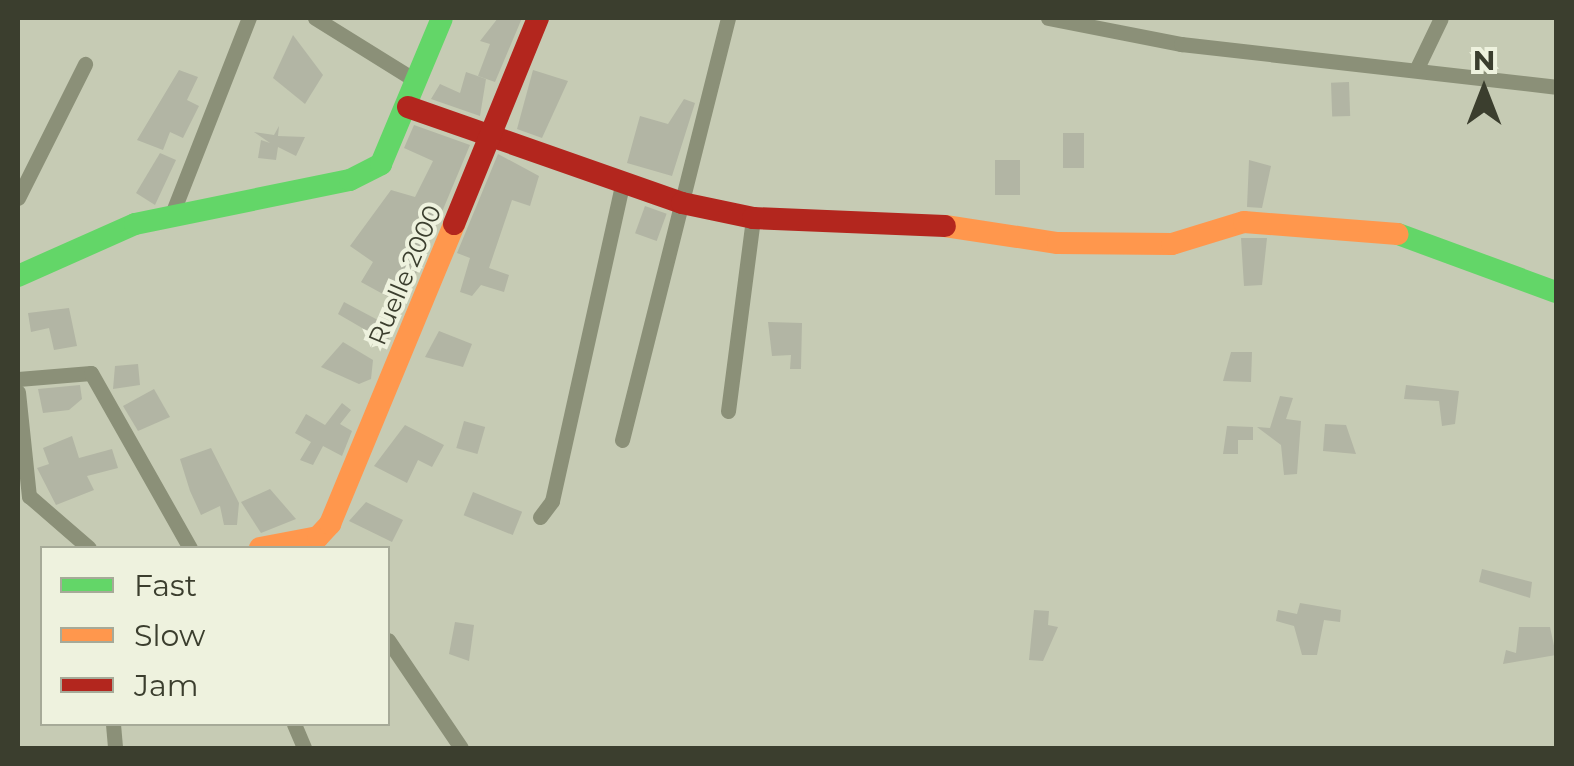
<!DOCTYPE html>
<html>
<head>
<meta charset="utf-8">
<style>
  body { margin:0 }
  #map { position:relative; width:1574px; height:766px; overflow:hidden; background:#c6cbb4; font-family:Montserrat,sans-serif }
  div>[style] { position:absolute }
  .building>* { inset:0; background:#b2b5a4; transform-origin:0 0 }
  .street>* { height:15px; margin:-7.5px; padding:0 7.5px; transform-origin:7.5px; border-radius:7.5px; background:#8b9078 }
  .fast>* { height:22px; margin:-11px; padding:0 11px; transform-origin:11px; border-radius:11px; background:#63d668 }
  .slow>* { height:22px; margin:-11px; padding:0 11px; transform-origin:11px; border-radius:11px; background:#ff974d }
  .jam>* { height:22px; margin:-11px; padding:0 11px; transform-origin:11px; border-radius:11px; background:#b3261e }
  span { translate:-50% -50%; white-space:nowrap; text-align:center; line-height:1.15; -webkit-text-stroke:8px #eef2de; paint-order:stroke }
  .street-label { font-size:25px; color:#3b3e2e }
  .frame { position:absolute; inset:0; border:20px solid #3b3e2e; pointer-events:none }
  .legend { position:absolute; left:40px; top:546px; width:350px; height:180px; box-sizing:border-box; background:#eef2de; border:2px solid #a6aa98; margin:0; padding:12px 18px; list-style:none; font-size:30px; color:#3b3e2e }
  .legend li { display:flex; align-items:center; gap:20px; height:50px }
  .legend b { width:50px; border:2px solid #a6aa98 }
  .north { position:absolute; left:1434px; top:40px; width:100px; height:100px; -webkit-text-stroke:8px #eef2de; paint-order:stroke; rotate:0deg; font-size:28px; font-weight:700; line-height:40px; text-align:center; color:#3b3e2e }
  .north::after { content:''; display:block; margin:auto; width:35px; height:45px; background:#3b3e2e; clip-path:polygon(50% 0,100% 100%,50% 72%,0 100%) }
</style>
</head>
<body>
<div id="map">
  <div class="building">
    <div style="clip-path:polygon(498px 18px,522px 18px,495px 82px,478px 76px,490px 44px,480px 41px)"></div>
    <div style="clip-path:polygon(293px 35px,323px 75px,305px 104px,273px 78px)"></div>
    <div style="clip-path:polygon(179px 70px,198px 77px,187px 100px,199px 106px,183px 138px,170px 132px,163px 150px,137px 140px)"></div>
    <div style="clip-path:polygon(533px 70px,568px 81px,542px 138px,517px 129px)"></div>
    <div style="clip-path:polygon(466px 72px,486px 79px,480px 116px,431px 99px,440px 84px,460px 93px)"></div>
    <div style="left:1349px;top:82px;width:34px;height:18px;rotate:88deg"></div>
    <div style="clip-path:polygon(684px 99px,695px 103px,672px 176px,627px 163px,640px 116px,668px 124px)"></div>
    <div style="clip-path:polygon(414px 125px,470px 145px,403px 305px,361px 282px,373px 262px,350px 246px,391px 190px,415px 197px,433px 161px,404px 148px)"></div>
    <div style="clip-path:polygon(279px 126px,278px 136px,305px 137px,296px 156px,278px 147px,276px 160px,258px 158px,261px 140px,270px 143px,254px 132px,274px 135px)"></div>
    <div style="left:1063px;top:133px;width:21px;height:35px"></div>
    <div style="clip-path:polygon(160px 153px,176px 160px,155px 205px,136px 193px)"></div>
    <div style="clip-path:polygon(498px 154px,539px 176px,530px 206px,512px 200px,489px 268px,509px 275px,504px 292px,481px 285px,472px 296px,460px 292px,470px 258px,457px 253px)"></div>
    <div style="left:995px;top:160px;width:25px;height:35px"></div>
    <div style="clip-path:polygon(1249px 160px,1271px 166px,1262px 208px,1247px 207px)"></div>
    <div style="left:645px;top:206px;width:23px;height:29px;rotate:20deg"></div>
    <div style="clip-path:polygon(1241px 238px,1267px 238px,1262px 285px,1244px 286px)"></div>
    <div style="clip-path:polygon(344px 302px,391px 327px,388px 343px,338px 314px)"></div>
    <div style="clip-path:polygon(69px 308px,77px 346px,54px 350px,49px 328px,31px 332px,28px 313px)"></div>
    <div style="clip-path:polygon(768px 322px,802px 323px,801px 369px,790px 369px,791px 355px,772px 356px)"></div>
    <div style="clip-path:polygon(439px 331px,472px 344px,463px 367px,425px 357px)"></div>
    <div style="clip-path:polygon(343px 342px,373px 360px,371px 379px,359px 384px,321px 367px)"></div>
    <div style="clip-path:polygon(1231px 352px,1252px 352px,1251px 382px,1223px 381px)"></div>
    <div style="clip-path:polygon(138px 364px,140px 385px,113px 389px,115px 366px)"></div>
    <div style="clip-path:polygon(80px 385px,82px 399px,69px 410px,43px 413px,38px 389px)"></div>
    <div style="clip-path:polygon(1406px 385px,1459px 391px,1455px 424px,1442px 426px,1439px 401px,1404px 399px)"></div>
    <div style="clip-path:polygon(154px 389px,170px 417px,138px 431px,123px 406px)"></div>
    <div style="clip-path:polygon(1280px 396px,1293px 398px,1286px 419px,1301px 421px,1297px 474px,1284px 475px,1281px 445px,1257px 427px,1270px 428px)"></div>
    <div style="clip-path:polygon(342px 403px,351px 410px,340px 424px,352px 431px,342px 456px,323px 446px,313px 465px,300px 460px,311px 442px,295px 433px,306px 414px,325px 425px)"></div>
    <div style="left:464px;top:421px;width:22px;height:28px;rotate:16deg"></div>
    <div style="clip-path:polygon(1325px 424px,1346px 425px,1356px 454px,1323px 451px)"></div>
    <div style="clip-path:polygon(405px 425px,444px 445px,432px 467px,418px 460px,407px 483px,374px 466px)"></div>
    <div style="clip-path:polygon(1227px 426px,1253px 427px,1253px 440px,1238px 440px,1238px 454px,1223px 454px)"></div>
    <div style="clip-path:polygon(72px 436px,79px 458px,112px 449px,118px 468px,87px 476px,94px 490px,56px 505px,37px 468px,49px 464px,43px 448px)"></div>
    <div style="clip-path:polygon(211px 448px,239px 503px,237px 525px,224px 525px,220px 506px,201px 515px,190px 491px,180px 459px)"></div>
    <div style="clip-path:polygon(270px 489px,296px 519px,261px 533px,241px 502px)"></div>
    <div style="left:473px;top:492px;width:53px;height:25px;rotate:22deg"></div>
    <div style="clip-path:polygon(366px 502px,403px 520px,392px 542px,349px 521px)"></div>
    <div style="clip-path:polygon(1482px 569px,1532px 582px,1530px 598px,1479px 582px)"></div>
    <div style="clip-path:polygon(1300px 603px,1341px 610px,1340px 622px,1324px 620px,1317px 655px,1302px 655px,1294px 626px,1276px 621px,1278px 610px,1297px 614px)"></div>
    <div style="clip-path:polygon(1034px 610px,1049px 611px,1048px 625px,1058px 627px,1043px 661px,1029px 660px)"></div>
    <div style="clip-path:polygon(455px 622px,474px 625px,469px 661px,449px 654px)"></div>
    <div style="clip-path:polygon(1519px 627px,1550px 627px,1556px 655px,1503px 664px,1506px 650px,1516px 653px)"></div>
  </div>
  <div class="street">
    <div style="left:315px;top:18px;width:121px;rotate:31.9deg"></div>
    <div style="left:1048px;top:18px;width:136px;rotate:11.1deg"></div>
    <div style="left:1181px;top:44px;width:377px;rotate:6.5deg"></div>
    <div style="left:1417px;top:68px;width:55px;rotate:-64.4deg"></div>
    <div style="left:18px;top:198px;width:150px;rotate:-63.4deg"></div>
    <div style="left:172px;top:214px;width:211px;rotate:-68.6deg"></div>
    <div style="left:18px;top:379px;width:73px;rotate:-4.7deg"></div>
    <div style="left:91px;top:373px;width:201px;rotate:60.5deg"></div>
    <div style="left:18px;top:392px;width:105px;rotate:84deg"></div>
    <div style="left:29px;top:496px;width:79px;rotate:40.9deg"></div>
    <div style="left:728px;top:411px;width:195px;rotate:-82.6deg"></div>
    <div style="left:622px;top:440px;width:435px;rotate:-75.9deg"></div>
    <div style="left:540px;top:517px;width:20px;rotate:-53deg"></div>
    <div style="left:552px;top:501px;width:327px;rotate:-77.5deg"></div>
    <div style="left:388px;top:640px;width:130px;rotate:55.9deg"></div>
    <div style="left:113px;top:724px;width:24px;rotate:85deg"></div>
    <div style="left:294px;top:724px;width:26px;rotate:67deg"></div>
  </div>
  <div class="fast">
    <div style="left:1398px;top:234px;width:168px;rotate:20.2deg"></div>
    <div style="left:18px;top:276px;width:128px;rotate:-24deg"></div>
    <div style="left:135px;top:224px;width:219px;rotate:-11.6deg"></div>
    <div style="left:350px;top:180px;width:35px;rotate:-27deg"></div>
    <div style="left:381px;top:164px;width:158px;rotate:-67.3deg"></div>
  </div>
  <div class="slow">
    <div style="left:945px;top:226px;width:114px;rotate:8.6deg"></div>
    <div style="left:1058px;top:243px;width:114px;rotate:0.5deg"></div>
    <div style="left:1172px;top:244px;width:75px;rotate:-17deg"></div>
    <div style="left:1244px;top:222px;width:154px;rotate:4.5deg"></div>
    <div style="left:260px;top:548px;width:59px;rotate:-10.7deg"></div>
    <div style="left:318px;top:537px;width:18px;rotate:-47deg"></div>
    <div style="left:330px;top:524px;width:325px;rotate:-67.5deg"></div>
  </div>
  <div class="jam">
    <div style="left:408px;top:107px;width:290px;rotate:19.3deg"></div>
    <div style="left:682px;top:203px;width:73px;rotate:11.9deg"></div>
    <div style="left:753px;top:218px;width:192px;rotate:2.4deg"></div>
    <div style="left:454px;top:224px;width:222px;rotate:-67.8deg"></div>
  </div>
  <div class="street-label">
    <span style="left:405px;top:275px;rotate:-67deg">Ruelle 2000</span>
  </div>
  <div class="frame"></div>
  <ul class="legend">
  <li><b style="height:12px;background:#63d668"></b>Fast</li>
  <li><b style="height:12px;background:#ff974d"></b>Slow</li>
  <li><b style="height:12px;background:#b3261e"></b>Jam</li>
  </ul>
  <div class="north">N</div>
</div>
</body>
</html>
